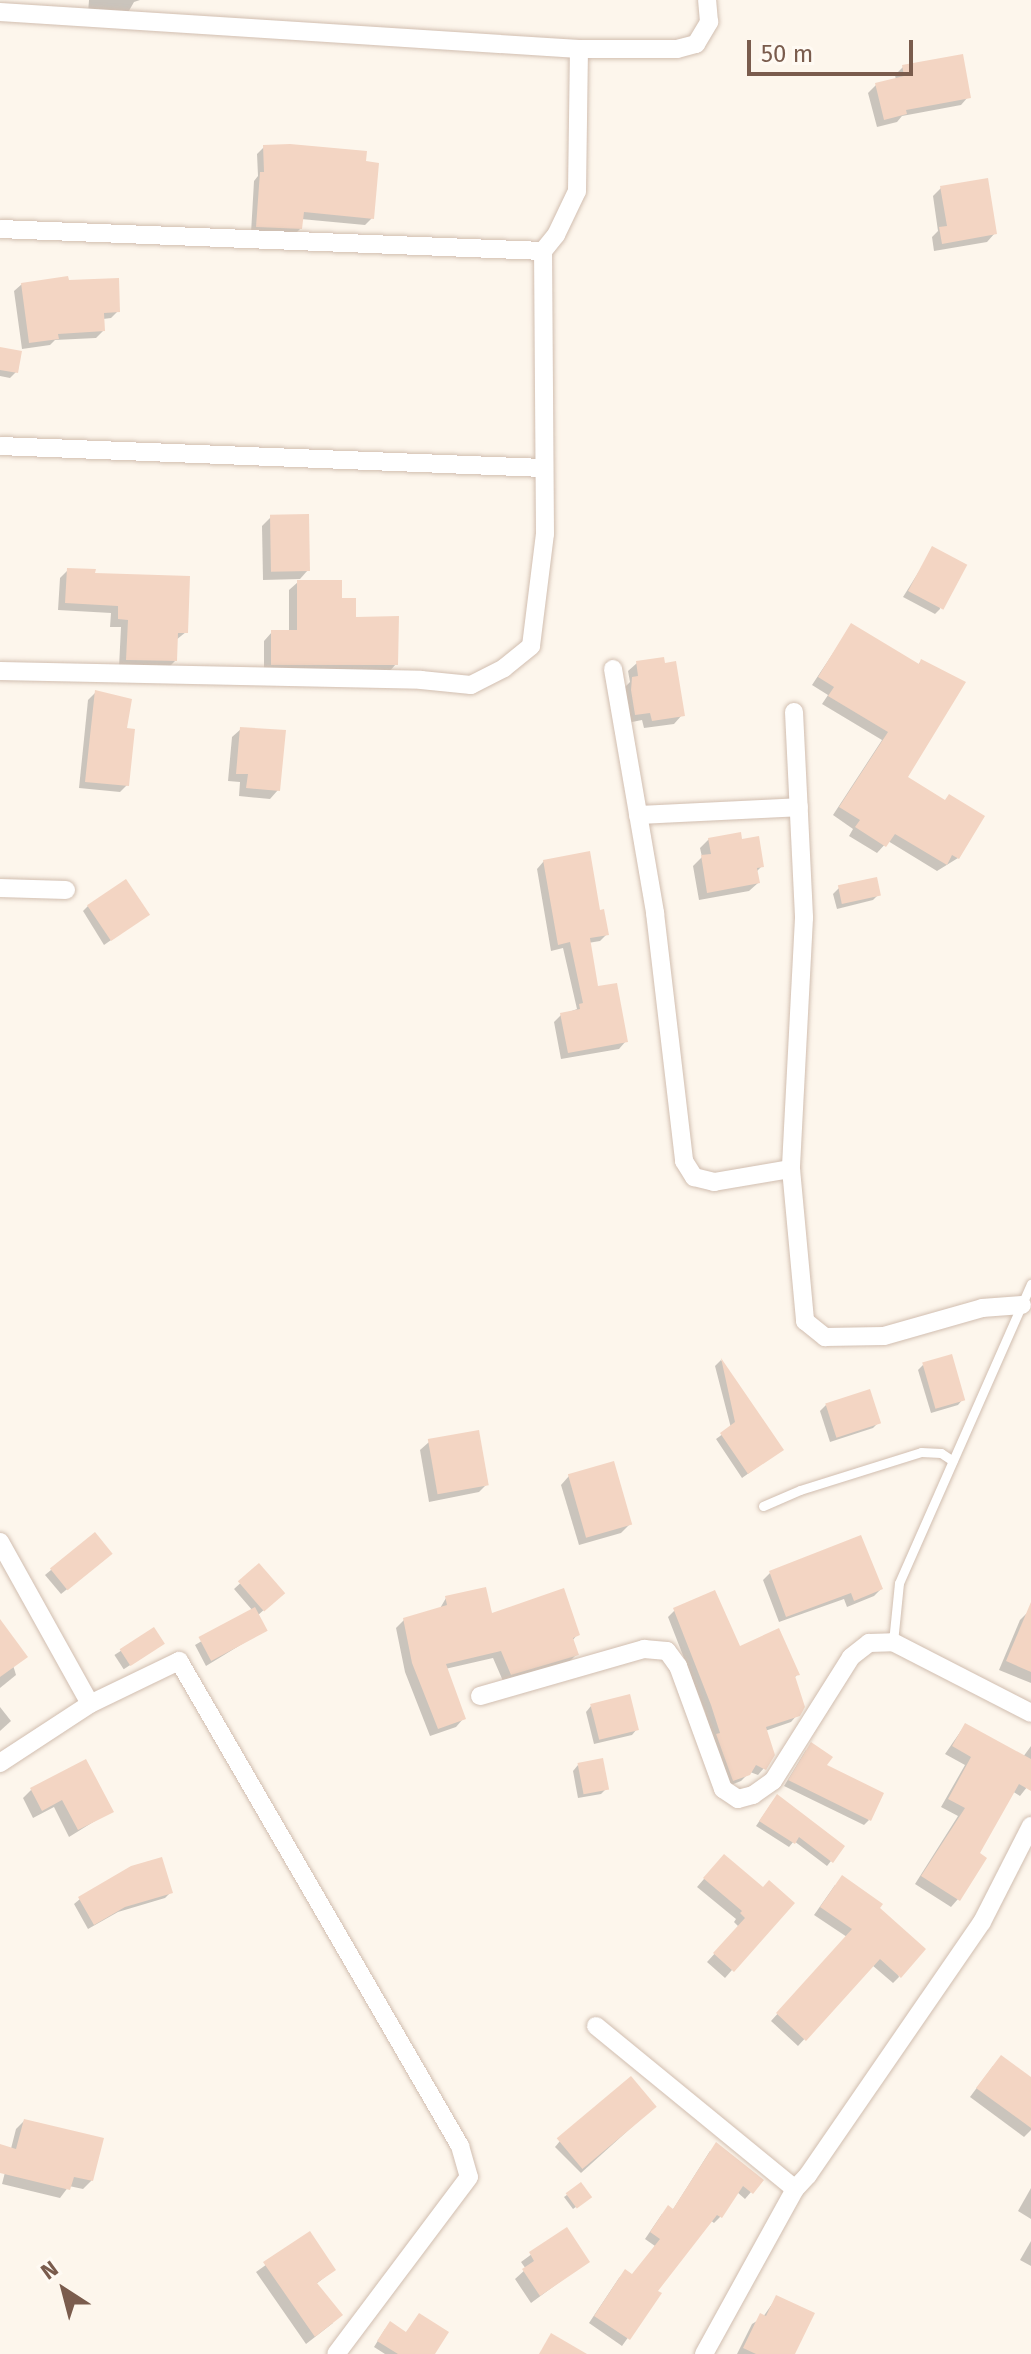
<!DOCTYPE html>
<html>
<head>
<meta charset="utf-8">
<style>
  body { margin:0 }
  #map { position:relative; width:1031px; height:2354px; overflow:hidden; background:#fdf6ec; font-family:"Fira Sans",sans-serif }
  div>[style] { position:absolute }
  .shadow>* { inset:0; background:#0003; transform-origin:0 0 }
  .building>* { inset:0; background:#f3d5c3; transform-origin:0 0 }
  .roads { filter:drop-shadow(0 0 2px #d1beb0) drop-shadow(0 0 2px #d1beb0) }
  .service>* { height:9px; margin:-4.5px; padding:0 4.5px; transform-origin:4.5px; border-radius:4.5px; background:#fff }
  .minor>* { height:18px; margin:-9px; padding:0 9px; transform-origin:9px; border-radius:9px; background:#fff }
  span { translate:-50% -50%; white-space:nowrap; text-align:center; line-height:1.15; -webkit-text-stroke:8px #fffaf3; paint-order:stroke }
  .north { position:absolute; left:24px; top:2250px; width:80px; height:80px; -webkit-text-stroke:6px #fffaf3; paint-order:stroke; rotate:324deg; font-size:22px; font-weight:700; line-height:32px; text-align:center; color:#7a5c4d }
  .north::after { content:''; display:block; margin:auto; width:28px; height:36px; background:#7a5c4d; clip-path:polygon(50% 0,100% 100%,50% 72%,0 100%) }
  .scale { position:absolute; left:747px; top:40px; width:166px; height:36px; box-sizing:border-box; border:4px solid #7a5c4d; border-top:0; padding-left:10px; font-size:24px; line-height:28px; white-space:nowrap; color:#7a5c4d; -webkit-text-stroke:6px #fffaf3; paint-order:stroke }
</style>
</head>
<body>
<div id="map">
  <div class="shadow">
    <div style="clip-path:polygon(89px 0,140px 0,134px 2px,126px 16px,88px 13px)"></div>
    <div style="clip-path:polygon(903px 67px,968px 97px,961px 105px,902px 116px,897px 122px,877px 127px,868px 93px,876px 85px,896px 80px,895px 75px)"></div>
    <div style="clip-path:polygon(264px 147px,372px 218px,365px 225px,301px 219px,301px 228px,294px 235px,251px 233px,254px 181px,258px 176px,257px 154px)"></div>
    <div style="clip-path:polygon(941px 188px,995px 233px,987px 242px,934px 251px,932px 237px,938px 231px,933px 196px)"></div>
    <div style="clip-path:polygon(22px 284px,118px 311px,111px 318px,103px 319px,103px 331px,96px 338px,55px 340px,50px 345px,22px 349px,14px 291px)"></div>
    <div style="clip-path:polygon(0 349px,16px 372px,10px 378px,0 376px)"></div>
    <div style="clip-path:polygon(271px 517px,308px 570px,300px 579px,263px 580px,262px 526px)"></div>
    <div style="clip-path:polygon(933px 549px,940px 609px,935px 614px,903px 597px)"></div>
    <div style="clip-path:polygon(68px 570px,93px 575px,186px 632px,176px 640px,175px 661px,167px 669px,119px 667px,121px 627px,110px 627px,111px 613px,58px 610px,60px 578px)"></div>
    <div style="clip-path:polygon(298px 582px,340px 600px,396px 664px,388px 673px,264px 672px,264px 641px,272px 632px,289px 632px,289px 590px)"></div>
    <div style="clip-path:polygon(851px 626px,918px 665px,921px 661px,906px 778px,958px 858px,937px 871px,888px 841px,877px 853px,849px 836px,853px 829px,833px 815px,882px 740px,822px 704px,828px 695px,812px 685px)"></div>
    <div style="clip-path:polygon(637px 663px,682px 715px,674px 724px,644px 728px,642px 720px,627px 723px,624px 688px,630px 682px,628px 671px)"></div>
    <div style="clip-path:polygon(96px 692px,125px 730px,127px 785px,120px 792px,79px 788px,88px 700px)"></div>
    <div style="clip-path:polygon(241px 729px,278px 790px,270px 799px,239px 796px,240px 782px,228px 781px,232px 737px)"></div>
    <div style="clip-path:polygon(709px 839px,740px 841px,762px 866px,756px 872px,758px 883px,749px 891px,699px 900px,693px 866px,702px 857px,700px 848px)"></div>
    <div style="clip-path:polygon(544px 861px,598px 912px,607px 934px,600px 941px,588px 943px,597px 989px,626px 1041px,619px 1049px,561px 1059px,554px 1022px,561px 1015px,577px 1009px,563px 948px,551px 951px,537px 869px)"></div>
    <div style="clip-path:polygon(839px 888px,878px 895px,873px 900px,837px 909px,833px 894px)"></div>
    <div style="clip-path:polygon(88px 906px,147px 915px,104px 945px,83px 911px)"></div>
    <div style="clip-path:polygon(721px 1360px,781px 1450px,742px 1478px,716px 1439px,731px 1428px,715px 1366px)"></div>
    <div style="clip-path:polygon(923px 1365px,963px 1399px,958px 1405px,931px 1413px,918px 1370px)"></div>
    <div style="clip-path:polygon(826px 1405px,878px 1423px,873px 1428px,830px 1442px,820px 1411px)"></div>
    <div style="clip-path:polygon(429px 1442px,487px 1484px,479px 1492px,429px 1502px,420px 1450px)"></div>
    <div style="clip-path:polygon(569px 1476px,630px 1524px,621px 1533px,579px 1545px,561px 1485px)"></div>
    <div style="clip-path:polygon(105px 1559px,61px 1594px,45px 1575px,51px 1570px)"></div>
    <div style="clip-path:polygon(259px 1566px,283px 1593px,257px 1616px,265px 1630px,206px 1666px,195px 1645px,253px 1611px,234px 1589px)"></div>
    <div style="clip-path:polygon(770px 1573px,881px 1589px,874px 1596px,847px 1607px,844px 1599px,779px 1622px,763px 1580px)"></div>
    <div style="clip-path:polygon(446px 1598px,490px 1616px,578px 1634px,572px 1641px,576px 1655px,568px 1663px,503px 1681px,493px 1658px,445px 1669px,463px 1719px,456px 1727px,430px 1736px,405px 1672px,396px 1628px,404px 1620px,439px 1610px)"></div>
    <div style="clip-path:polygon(675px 1610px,739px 1649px,798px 1674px,794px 1678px,798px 1714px,791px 1722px,765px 1731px,764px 1768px,758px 1775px,750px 1772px,741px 1781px,726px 1787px,705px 1712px,668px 1617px)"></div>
    <div style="clip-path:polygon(1028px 1612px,1031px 1613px,1031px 1683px,999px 1670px,1020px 1620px)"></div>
    <div style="clip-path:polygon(0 1622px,16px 1675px,0 1688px)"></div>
    <div style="left:153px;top:1630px;width:17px;height:46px;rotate:57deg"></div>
    <div style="clip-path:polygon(591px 1706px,637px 1729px,632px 1735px,594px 1744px,586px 1712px)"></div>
    <div style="clip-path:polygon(0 1707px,11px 1721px,0 1731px)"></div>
    <div style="clip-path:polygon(965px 1725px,1023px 1757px,1031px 1746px,1031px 1782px,1020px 1796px,1012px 1791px,977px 1854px,958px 1899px,951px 1907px,915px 1884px,958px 1816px,941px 1807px,965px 1765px,945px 1754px)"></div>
    <div style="clip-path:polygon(806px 1750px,824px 1766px,869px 1820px,864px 1825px,784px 1786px)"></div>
    <div style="clip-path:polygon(578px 1765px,607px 1788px,601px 1794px,578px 1798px,573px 1771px)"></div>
    <div style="clip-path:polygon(32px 1789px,111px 1811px,69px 1837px,54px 1807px,33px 1818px,23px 1798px)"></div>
    <div style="clip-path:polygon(773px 1801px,831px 1861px,827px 1866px,794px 1841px,789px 1847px,756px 1826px)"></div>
    <div style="clip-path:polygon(717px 1864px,763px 1890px,732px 1970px,725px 1978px,707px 1962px,739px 1927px,734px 1922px,736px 1919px,697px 1887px)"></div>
    <div style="clip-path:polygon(835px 1885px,877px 1908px,899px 1977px,893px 1983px,872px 1965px,798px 2046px,771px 2021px,847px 1937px,814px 1915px)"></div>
    <div style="clip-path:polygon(170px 1893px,165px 1898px,118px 1912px,88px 1929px,74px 1904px,80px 1899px)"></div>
    <div style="clip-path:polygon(993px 2066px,1031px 2079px,1031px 2130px,1024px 2137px,970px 2097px)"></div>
    <div style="clip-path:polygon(654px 2107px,581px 2173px,555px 2147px,560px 2141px)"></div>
    <div style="clip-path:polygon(24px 2121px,92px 2180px,83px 2189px,69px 2186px,60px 2198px,2px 2184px,16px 2129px)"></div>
    <div style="clip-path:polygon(710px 2151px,751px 2192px,745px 2199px,737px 2192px,720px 2217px,714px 2223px,710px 2220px,655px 2291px,659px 2294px,622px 2346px,589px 2323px,619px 2278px,625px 2272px,632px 2276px,655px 2246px,645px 2239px,662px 2214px,672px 2211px)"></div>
    <div style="clip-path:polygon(581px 2185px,587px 2199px,573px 2209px,564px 2197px)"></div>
    <div style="clip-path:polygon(1031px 2188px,1031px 2219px,1018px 2211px)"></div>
    <div style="clip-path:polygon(566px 2229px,588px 2261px,531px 2303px,515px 2279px,526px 2269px,521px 2262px)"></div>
    <div style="clip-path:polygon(309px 2234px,334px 2270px,316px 2284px,333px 2323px,306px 2344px,256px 2272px)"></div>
    <div style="clip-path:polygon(1031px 2241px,1031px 2266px,1020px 2260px)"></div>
    <div style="clip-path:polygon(777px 2297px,792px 2354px,737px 2354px,752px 2324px,763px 2317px)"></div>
    <div style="clip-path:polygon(419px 2315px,433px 2354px,385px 2354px,374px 2347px,385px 2329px,405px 2334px)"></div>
  </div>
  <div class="building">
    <div style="clip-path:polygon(963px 54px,971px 98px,906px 110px,907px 114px,884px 120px,875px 83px,904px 76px,902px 65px)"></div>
    <div style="clip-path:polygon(290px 144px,367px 151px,366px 161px,379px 163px,374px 219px,304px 212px,302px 229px,256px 227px,260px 172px,264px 172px,263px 145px)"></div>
    <div style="clip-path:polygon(988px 178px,997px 234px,942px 244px,939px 227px,947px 226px,940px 186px)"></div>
    <div style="clip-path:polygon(68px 276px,69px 280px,119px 278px,120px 312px,104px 313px,105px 331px,58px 334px,59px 339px,29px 343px,21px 283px)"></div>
    <div style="clip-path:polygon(0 347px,22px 351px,18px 373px,0 370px)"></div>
    <div style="left:309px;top:514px;width:57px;height:39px;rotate:89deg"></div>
    <div style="left:932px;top:546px;width:40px;height:51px;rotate:28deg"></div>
    <div style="clip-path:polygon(67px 568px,96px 569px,95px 573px,190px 576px,188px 633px,178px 633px,177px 661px,126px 660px,128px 620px,118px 619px,118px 606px,65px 603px)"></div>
    <div style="clip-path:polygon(297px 580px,342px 580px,342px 598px,356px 598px,356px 617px,399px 616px,398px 665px,271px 665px,271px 630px,297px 630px)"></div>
    <div style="clip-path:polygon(851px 623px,919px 664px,921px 659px,966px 682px,908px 777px,945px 800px,949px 794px,985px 816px,959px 859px,952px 855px,947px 865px,895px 834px,886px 847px,855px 827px,860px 820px,839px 807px,888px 732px,828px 696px,834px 687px,818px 677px)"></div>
    <div style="clip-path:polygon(664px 657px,665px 663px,676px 661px,685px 716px,652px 721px,650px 713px,635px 715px,631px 690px,632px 677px,638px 676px,636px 661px)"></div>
    <div style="clip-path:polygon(95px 690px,132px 699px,127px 728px,135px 729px,129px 786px,85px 782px)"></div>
    <div style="clip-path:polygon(240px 727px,286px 730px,280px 791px,246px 788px,248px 774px,236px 774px)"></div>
    <div style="clip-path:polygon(741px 832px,742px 839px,759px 836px,764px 867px,757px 868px,760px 883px,707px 893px,701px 855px,711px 854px,708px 838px)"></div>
    <div style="clip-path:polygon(590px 851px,600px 910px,604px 909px,609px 935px,590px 938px,598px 986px,617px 983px,628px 1042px,568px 1053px,560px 1013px,580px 1009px,579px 1004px,583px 1003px,570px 942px,558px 945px,543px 860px)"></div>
    <div style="left:877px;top:877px;width:19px;height:40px;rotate:78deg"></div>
    <div style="left:126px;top:879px;width:43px;height:47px;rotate:56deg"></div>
    <div style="left:952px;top:1354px;width:48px;height:31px;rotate:74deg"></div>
    <div style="clip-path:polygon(721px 1358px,784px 1450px,748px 1474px,720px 1433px,735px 1422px)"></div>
    <div style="left:870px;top:1389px;width:36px;height:47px;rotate:72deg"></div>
    <div style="left:479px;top:1430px;width:56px;height:52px;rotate:80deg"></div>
    <div style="left:614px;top:1461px;width:66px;height:48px;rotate:74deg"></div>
    <div style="left:95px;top:1532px;width:28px;height:58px;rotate:51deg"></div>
    <div style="clip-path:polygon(861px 1535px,883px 1589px,854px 1601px,851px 1593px,786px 1617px,769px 1571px)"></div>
    <div style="left:259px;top:1563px;width:40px;height:28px;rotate:49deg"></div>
    <div style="clip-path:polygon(486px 1587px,492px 1613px,564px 1588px,580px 1635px,573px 1638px,579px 1655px,511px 1675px,501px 1651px,446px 1664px,466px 1719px,438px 1729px,412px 1663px,403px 1618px,447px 1605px,445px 1596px)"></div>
    <div style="clip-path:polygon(715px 1590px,740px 1646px,779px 1628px,800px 1675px,795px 1676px,805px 1707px,800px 1716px,766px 1727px,775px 1755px,766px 1770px,756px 1765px,750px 1775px,733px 1781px,716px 1734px,720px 1733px,711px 1705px,673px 1608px)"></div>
    <div style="clip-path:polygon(1031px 1602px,1031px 1672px,1006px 1661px)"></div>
    <div style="left:255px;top:1607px;width:27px;height:64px;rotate:62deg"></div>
    <div style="clip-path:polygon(0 1619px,28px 1657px,0 1677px)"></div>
    <div style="left:154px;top:1627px;width:20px;height:41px;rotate:57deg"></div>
    <div style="left:630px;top:1694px;width:37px;height:41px;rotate:76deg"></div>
    <div style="clip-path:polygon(965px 1723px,1031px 1759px,1031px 1791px,1019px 1784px,980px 1853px,987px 1858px,960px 1901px,921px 1876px,965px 1808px,948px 1799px,971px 1757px,952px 1746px)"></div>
    <div style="clip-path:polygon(811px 1742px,833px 1757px,827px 1765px,884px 1793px,871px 1821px,788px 1780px)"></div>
    <div style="left:603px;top:1758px;width:32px;height:26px;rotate:79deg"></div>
    <div style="clip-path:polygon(86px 1759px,114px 1812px,78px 1830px,62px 1800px,42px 1811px,30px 1788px)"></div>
    <div style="clip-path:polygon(777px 1794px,845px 1846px,833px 1863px,799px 1837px,795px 1844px,759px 1821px)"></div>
    <div style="clip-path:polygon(724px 1854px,763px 1887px,769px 1880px,795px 1903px,734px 1972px,713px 1953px,745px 1918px,740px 1913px,742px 1911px,703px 1878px)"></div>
    <div style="clip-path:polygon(162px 1857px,173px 1893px,125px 1907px,94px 1925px,78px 1897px,131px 1866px)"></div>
    <div style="clip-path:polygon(842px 1875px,883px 1904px,880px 1908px,926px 1949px,901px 1978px,880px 1959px,806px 2041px,776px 2013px,852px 1929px,820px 1907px)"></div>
    <div style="clip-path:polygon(1001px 2055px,1031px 2077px,1031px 2128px,976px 2088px)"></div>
    <div style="left:631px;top:2076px;width:40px;height:97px;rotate:50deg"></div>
    <div style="clip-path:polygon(24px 2119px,104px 2138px,93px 2181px,74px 2177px,70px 2190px,0 2173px,0 2144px,16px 2149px)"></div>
    <div style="clip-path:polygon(716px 2142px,764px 2180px,753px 2194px,743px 2186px,722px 2218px,717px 2215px,658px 2291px,662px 2293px,630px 2340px,594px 2316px,625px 2269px,632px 2274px,660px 2239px,650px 2232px,668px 2205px,673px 2209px)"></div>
    <div style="left:581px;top:2182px;width:19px;height:19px;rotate:54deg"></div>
    <div style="clip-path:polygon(567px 2227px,590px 2262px,540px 2296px,522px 2269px,534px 2261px,529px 2252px)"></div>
    <div style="clip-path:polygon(310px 2231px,336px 2270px,317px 2283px,343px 2315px,315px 2337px,263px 2262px)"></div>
    <div style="clip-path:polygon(776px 2295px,815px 2313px,795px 2354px,756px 2354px,743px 2348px,760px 2313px,766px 2316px)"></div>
    <div style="clip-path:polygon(419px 2313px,449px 2332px,435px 2354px,398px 2354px,377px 2341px,390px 2321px,406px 2332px)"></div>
    <div style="clip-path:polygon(551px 2333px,587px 2354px,539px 2354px)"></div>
  </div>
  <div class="roads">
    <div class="service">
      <div style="left:763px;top:1506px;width:40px;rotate:-23.4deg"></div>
      <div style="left:800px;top:1490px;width:127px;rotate:-17.4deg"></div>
      <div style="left:921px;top:1452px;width:20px;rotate:3deg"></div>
      <div style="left:941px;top:1453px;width:14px;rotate:34deg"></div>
      <div style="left:893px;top:1642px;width:59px;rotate:-84.2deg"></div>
      <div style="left:899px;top:1583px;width:327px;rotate:-66.2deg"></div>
    </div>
    <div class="minor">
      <div style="left:0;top:12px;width:580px;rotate:3.66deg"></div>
      <div style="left:579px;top:49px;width:98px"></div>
      <div style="left:677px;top:49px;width:20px;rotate:-15deg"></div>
      <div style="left:696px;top:44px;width:26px;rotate:-59deg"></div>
      <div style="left:709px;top:22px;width:22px;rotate:-95deg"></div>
      <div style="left:0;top:229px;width:543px;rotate:2.32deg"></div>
      <div style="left:0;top:446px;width:544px;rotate:2.32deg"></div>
      <div style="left:613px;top:669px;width:248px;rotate:80.2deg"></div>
      <div style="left:655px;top:913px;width:250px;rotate:83.3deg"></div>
      <div style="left:684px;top:1161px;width:19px;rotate:58deg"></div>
      <div style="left:694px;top:1177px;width:21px;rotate:14deg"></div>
      <div style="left:714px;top:1182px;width:78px;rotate:-9.6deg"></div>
      <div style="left:0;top:671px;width:421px;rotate:1.2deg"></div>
      <div style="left:421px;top:680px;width:50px;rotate:5.7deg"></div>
      <div style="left:471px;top:685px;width:37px;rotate:-27deg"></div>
      <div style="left:504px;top:668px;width:35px;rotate:-39deg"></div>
      <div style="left:531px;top:646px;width:113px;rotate:-82.9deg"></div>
      <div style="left:545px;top:534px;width:283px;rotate:-90.4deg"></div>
      <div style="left:543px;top:251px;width:21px;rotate:-51deg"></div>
      <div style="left:556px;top:235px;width:49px;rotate:-64.5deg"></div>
      <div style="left:577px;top:191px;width:142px;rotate:-89.2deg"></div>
      <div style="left:794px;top:712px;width:206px;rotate:87.2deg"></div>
      <div style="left:804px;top:918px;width:251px;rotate:93deg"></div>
      <div style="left:791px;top:1169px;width:153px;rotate:84.7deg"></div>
      <div style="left:805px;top:1321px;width:26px;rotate:39deg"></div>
      <div style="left:825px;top:1337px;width:59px;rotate:-1deg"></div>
      <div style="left:884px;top:1336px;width:102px;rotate:-15.9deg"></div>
      <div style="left:982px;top:1308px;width:40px;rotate:-4.3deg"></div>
      <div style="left:638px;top:815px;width:161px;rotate:-2.8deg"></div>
      <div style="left:0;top:888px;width:66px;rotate:1.7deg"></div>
      <div style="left:0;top:1542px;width:185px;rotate:60.9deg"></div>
      <div style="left:90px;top:1704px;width:108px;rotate:146.8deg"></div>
      <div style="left:480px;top:1696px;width:171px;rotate:-16deg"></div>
      <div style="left:644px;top:1649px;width:23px;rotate:5deg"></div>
      <div style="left:667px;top:1651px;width:19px;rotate:54deg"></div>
      <div style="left:678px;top:1666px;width:131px;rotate:69.9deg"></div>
      <div style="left:723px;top:1789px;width:18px;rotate:34deg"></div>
      <div style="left:738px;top:1799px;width:16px;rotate:-15deg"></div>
      <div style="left:753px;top:1795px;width:24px;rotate:-35deg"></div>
      <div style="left:773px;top:1781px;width:146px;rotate:-57.8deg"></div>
      <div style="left:851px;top:1657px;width:23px;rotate:-38deg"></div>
      <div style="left:869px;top:1643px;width:24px;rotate:-2deg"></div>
      <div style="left:893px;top:1642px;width:155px;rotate:27.2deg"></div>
      <div style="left:90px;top:1704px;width:99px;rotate:-25.8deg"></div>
      <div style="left:179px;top:1661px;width:561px;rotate:59.91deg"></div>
      <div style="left:460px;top:2146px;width:32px;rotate:74deg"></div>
      <div style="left:469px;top:2177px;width:221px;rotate:126.9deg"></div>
      <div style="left:596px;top:2026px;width:257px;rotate:39.3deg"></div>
      <div style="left:704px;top:2354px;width:188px;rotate:-61.1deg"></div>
      <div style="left:795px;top:2189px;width:19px;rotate:-47deg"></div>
      <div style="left:808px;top:2175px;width:307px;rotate:-55.5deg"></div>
      <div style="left:982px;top:1922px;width:108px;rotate:-63deg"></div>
    </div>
  </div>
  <div class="north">N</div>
  <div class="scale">50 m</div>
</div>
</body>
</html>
